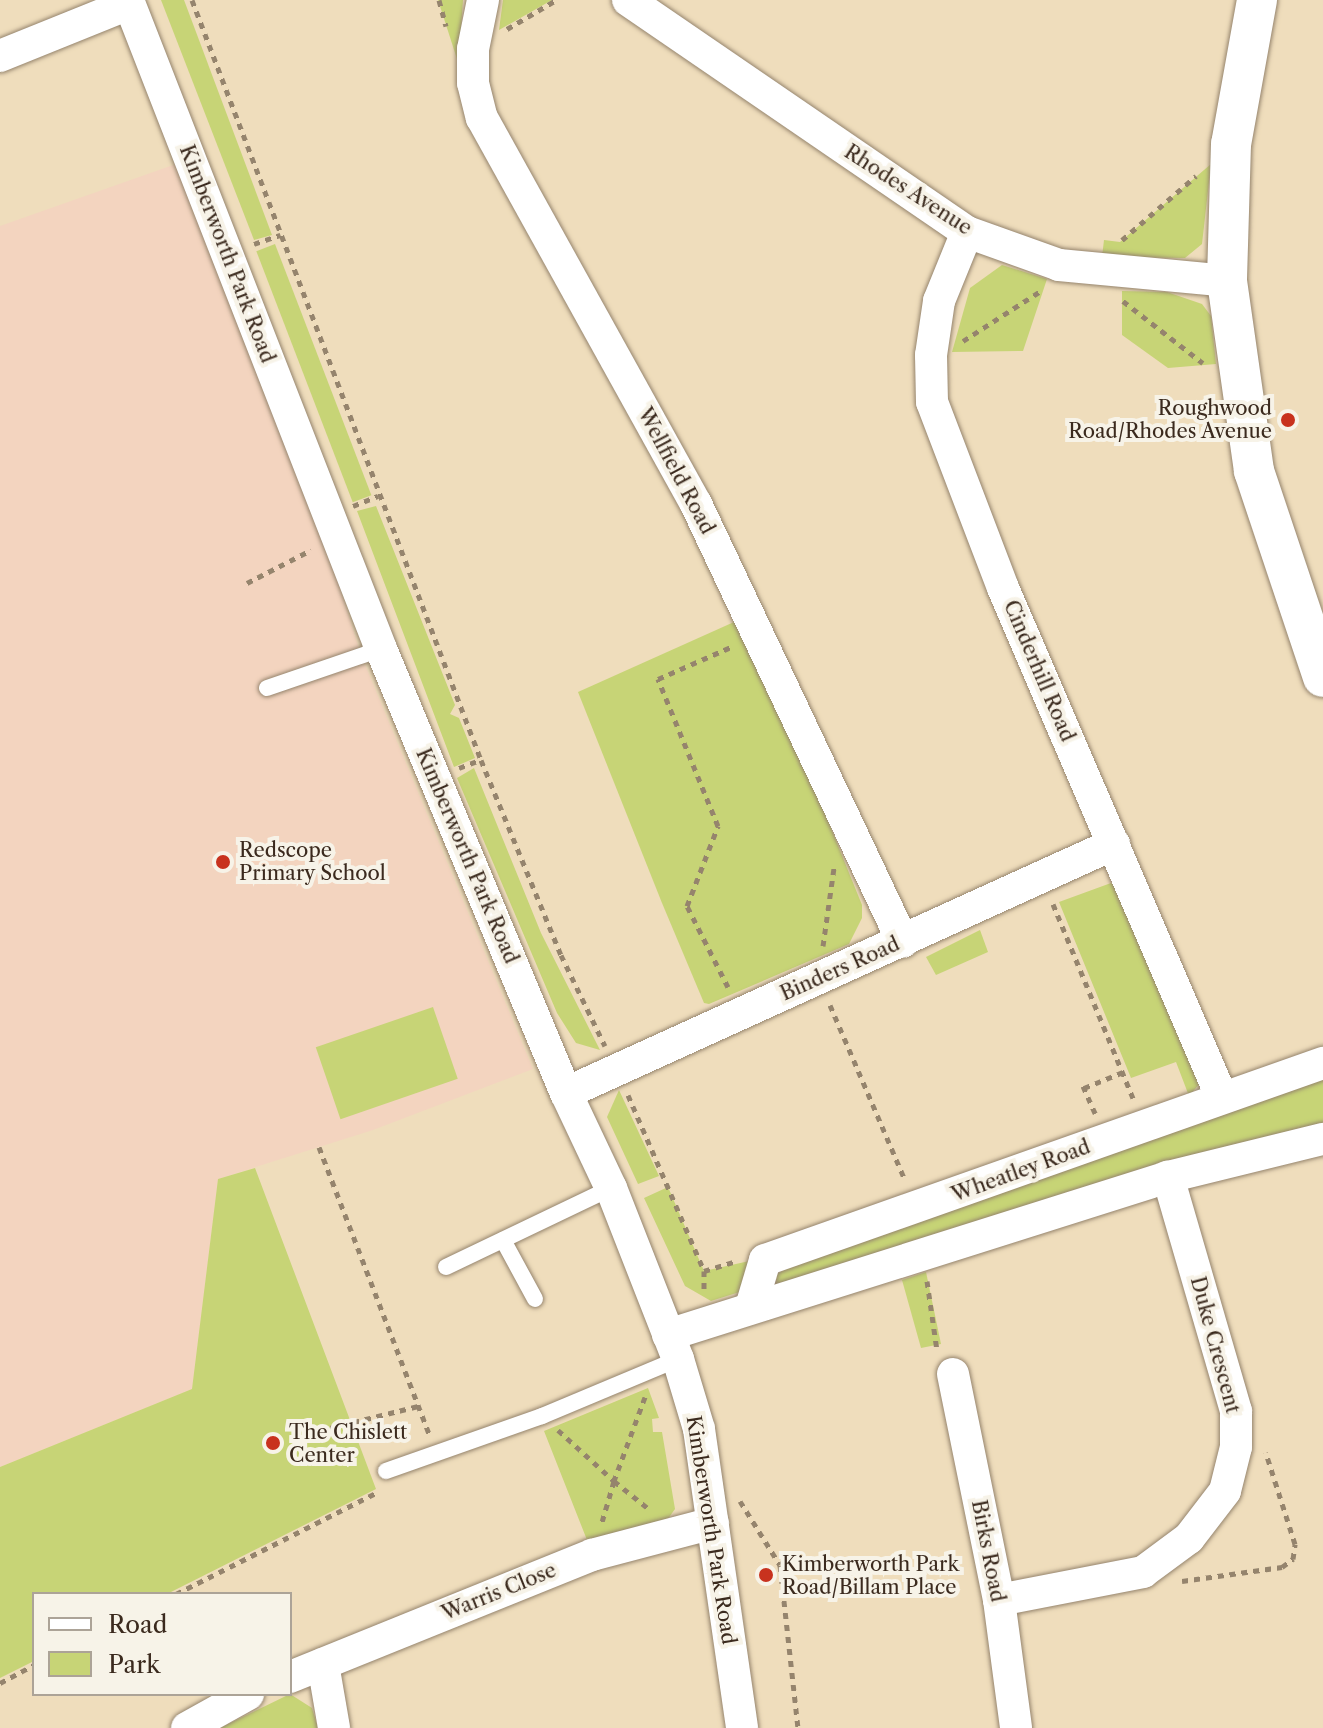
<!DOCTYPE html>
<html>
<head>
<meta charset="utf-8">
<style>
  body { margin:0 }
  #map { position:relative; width:1323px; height:1728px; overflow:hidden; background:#efddbc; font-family:"Libre Caslon Text",serif }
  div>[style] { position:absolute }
  .built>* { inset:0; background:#f3d4bf }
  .green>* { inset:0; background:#c7d476; transform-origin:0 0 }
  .path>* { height:5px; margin-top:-2.5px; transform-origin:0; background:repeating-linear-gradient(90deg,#95846d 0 6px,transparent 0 12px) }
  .roads { filter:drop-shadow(0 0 2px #95846d) drop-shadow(0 0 2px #95846d) }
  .service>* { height:16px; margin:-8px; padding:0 8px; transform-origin:8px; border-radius:8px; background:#fff }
  .minor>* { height:32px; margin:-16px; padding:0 16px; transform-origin:16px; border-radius:16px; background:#fff }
  .tertiary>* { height:40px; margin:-20px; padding:0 20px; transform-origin:20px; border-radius:20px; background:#fff }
  .dots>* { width:22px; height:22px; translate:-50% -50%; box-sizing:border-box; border:4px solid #f7f3e8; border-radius:50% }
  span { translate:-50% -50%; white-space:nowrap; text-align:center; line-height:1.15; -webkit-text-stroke:8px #f7f3e8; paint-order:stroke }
  .street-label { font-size:20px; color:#3b2a1e }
  .poi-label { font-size:20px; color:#3b2a1e }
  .right { translate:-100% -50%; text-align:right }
  .left { translate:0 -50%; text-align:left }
  .legend { position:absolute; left:32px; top:1592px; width:260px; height:104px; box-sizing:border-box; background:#f7f3e8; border:2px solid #aca397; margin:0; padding:10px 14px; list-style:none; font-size:24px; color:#3b2a1e }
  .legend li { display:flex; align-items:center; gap:16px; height:40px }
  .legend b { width:40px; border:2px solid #aca397 }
</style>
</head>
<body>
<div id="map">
  <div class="built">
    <div style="clip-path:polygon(176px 164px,326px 543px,361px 655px,533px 1069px,373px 1130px,218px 1179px,192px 1389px,0 1467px,0 226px)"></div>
  </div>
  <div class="green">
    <div style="clip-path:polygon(161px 0,184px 0,272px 235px,254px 240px)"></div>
    <div style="clip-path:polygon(438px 0,463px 0,459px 58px,457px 59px)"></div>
    <div style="clip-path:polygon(503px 0,552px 0,499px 30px)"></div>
    <div style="clip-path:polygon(1211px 164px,1202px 244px,1185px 258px,1102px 257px,1104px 240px,1120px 242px)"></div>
    <div style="left:275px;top:244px;width:269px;height:20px;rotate:69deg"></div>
    <div style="clip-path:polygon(1002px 265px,1047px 279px,1023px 351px,952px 352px,970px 288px)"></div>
    <div style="clip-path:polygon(1122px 291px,1167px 292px,1202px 304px,1211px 316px,1216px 364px,1168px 368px,1122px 335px)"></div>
    <div style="clip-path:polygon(376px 506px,455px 705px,450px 714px,459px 718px,475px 758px,454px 767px,357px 511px)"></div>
    <div style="clip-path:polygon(734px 622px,824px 811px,862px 905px,862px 918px,849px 944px,709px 1004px,704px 1003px,662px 903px,578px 692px)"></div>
    <div style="clip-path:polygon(474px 768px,541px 933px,600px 1050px,576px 1043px,557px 1013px,457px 778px)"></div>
    <div style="clip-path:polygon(1111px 883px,1120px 888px,1201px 1082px,1189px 1096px,1176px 1062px,1131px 1078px,1059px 902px)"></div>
    <div style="clip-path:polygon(980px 930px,988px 952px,936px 975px,926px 957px)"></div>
    <div style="left:433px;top:1007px;width:76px;height:124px;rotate:71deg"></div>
    <div style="clip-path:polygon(1323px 1076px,1323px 1125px,776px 1284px,777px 1274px,786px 1269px)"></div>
    <div style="clip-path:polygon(619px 1090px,659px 1176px,638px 1184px,607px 1117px)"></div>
    <div style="clip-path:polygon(255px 1168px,376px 1489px,167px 1594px,34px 1594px,34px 1661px,0 1678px,0 1467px,192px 1389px,218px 1179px)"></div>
    <div style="clip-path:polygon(668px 1187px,704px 1271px,754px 1260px,746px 1290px,711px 1301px,685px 1286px,644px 1198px)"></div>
    <div style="clip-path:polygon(926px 1272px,941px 1344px,921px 1348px,902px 1280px)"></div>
    <div style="clip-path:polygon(648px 1388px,659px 1418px,652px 1419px,653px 1432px,662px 1432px,675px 1509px,665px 1523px,587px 1540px,544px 1431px)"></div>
    <div style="clip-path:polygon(290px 1694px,312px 1708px,318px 1728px,220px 1728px)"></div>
  </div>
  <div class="path">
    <div style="left:192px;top:0;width:813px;rotate:69.18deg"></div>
    <div style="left:481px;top:760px;width:211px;rotate:67.7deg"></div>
    <div style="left:561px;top:955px;width:101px;rotate:64.2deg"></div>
    <div style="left:439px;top:0;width:27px;rotate:75deg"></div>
    <div style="left:507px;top:29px;width:57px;rotate:-30.6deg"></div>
    <div style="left:1122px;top:240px;width:98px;rotate:-40.9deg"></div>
    <div style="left:254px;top:244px;width:28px;rotate:-19deg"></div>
    <div style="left:1123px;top:301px;width:101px;rotate:37.8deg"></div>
    <div style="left:963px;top:341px;width:94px;rotate:-32.8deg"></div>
    <div style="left:353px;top:506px;width:27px;rotate:-22deg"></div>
    <div style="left:247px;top:583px;width:72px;rotate:-27.3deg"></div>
    <div style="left:459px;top:768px;width:22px;rotate:-21deg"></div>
    <div style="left:1053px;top:904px;width:210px;rotate:67.6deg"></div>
    <div style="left:823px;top:946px;width:79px;rotate:-82deg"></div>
    <div style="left:728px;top:987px;width:91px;rotate:-116.8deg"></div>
    <div style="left:687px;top:906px;width:86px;rotate:-68.8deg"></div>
    <div style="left:718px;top:826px;width:159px;rotate:-112.2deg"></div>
    <div style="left:658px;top:679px;width:80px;rotate:-23.7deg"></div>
    <div style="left:830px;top:1005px;width:190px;rotate:66.8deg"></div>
    <div style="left:1083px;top:1086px;width:30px;rotate:66deg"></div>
    <div style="left:1084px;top:1088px;width:42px;rotate:-22.3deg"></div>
    <div style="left:628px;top:1095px;width:192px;rotate:66.6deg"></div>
    <div style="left:704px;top:1271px;width:22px;rotate:90deg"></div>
    <div style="left:319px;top:1147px;width:307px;rotate:69deg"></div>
    <div style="left:704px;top:1271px;width:31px;rotate:-17deg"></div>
    <div style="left:927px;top:1281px;width:70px;rotate:81.8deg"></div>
    <div style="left:645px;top:1397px;width:90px;rotate:110.3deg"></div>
    <div style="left:614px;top:1481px;width:45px;rotate:38.7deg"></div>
    <div style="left:330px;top:1428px;width:91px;rotate:-14deg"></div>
    <div style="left:558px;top:1430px;width:76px;rotate:42.3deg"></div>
    <div style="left:614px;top:1481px;width:43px;rotate:106.3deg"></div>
    <div style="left:740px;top:1501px;width:75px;rotate:58deg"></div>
    <div style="left:780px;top:1565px;width:164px;rotate:83.7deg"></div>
    <div style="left:1182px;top:1581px;width:101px;rotate:-8deg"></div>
    <div style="left:1282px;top:1567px;width:14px;rotate:-36deg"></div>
    <div style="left:1293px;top:1559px;width:15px;rotate:-82deg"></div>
    <div style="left:1295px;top:1544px;width:96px;rotate:-107.7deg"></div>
    <div style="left:176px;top:1594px;width:226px;rotate:-26.8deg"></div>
    <div style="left:0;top:1683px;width:38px;rotate:-28deg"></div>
  </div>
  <div class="roads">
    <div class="service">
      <div style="left:267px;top:688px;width:120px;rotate:-18.9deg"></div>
      <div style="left:503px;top:1240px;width:67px;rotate:61.5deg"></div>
      <div style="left:446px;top:1267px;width:183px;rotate:-25.6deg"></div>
      <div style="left:386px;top:1471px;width:165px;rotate:-19.4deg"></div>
      <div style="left:542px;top:1416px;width:147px;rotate:-22.7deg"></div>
    </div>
    <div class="minor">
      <div style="left:128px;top:0;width:697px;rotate:68.7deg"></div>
      <div style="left:381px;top:649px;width:481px;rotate:67.4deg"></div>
      <div style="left:566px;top:1093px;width:105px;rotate:64.7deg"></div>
      <div style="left:611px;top:1188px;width:184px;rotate:68.6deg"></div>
      <div style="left:678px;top:1359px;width:73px;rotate:73.3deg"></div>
      <div style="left:699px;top:1429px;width:302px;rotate:81.8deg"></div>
      <div style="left:483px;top:0;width:50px;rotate:101.5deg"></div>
      <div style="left:473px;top:49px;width:34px;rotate:90deg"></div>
      <div style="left:473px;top:83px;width:36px;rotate:76deg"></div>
      <div style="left:482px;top:118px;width:441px;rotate:61deg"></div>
      <div style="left:696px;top:504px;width:484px;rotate:64.7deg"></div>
      <div style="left:628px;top:0;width:411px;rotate:34.4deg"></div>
      <div style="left:967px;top:232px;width:98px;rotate:19.7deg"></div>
      <div style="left:1059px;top:265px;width:169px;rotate:5.4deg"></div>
      <div style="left:0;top:56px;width:139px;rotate:-22deg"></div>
      <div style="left:967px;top:232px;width:74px;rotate:112.1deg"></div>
      <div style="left:939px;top:301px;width:55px;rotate:98.4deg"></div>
      <div style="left:931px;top:355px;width:47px;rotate:88.8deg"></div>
      <div style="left:932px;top:402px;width:199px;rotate:69.1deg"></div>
      <div style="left:1003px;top:588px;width:555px;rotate:66.76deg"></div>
      <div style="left:566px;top:1093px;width:602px;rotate:-24.44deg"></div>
      <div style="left:751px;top:1307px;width:49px;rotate:-73.4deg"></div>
      <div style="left:765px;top:1260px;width:592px;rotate:-19.45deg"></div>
      <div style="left:668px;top:1335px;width:524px;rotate:-17.54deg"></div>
      <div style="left:1168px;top:1177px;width:160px;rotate:-13.8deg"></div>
      <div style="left:953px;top:1374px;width:231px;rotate:78.5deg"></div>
      <div style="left:999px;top:1600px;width:129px;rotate:82.4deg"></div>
      <div style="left:999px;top:1600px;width:147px;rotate:-11deg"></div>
      <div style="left:1143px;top:1572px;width:57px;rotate:-36.5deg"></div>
      <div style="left:1189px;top:1538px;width:59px;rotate:-52.5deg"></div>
      <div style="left:1225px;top:1491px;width:45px;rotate:-76deg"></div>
      <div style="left:1236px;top:1447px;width:36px;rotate:-90deg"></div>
      <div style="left:1236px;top:1411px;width:244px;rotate:-106.2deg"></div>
      <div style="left:323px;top:1664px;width:65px;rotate:80.2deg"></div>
      <div style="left:290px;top:1677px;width:326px;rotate:-22deg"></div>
      <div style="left:592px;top:1555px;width:125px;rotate:-14.8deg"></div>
      <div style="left:187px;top:1728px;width:70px;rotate:-29.1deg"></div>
    </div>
    <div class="tertiary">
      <div style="left:1257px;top:0;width:146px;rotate:100.2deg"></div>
      <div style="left:1231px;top:144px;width:137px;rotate:91.7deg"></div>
      <div style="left:1227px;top:281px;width:192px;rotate:81.9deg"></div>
      <div style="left:1254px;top:471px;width:217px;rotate:71.5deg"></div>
    </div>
  </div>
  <div class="dots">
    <div style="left:1288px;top:420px;background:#c8321e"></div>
    <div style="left:223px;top:862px;background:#c8321e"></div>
    <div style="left:273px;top:1443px;background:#c8321e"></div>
    <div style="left:766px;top:1575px;background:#c8321e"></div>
  </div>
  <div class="street-label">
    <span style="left:908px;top:190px;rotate:33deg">Rhodes Avenue</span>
    <span style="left:227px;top:254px;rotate:69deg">Kimberworth Park Road</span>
    <span style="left:676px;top:471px;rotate:62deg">Wellfield Road</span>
    <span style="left:1039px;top:671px;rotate:67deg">Cinderhill Road</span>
    <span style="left:467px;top:856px;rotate:67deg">Kimberworth Park Road</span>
    <span style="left:840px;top:969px;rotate:-24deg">Binders Road</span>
    <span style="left:1021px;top:1171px;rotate:-20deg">Wheatley Road</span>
    <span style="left:1215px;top:1345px;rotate:75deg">Duke Crescent</span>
    <span style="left:711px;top:1530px;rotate:81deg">Kimberworth Park Road</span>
    <span style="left:988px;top:1551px;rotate:79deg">Birks Road</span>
    <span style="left:499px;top:1592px;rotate:-22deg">Warris Close</span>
  </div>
  <div class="poi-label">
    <span class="right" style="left:1272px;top:420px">Roughwood<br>Road/Rhodes Avenue</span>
    <span class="left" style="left:239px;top:862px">Redscope<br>Primary School</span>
    <span class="left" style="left:289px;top:1444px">The Chislett<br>Center</span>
    <span class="left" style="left:782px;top:1576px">Kimberworth Park<br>Road/Billam Place</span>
  </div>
  <ul class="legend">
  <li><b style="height:10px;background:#fff"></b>Road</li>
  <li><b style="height:22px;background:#c7d476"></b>Park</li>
  </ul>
</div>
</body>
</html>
